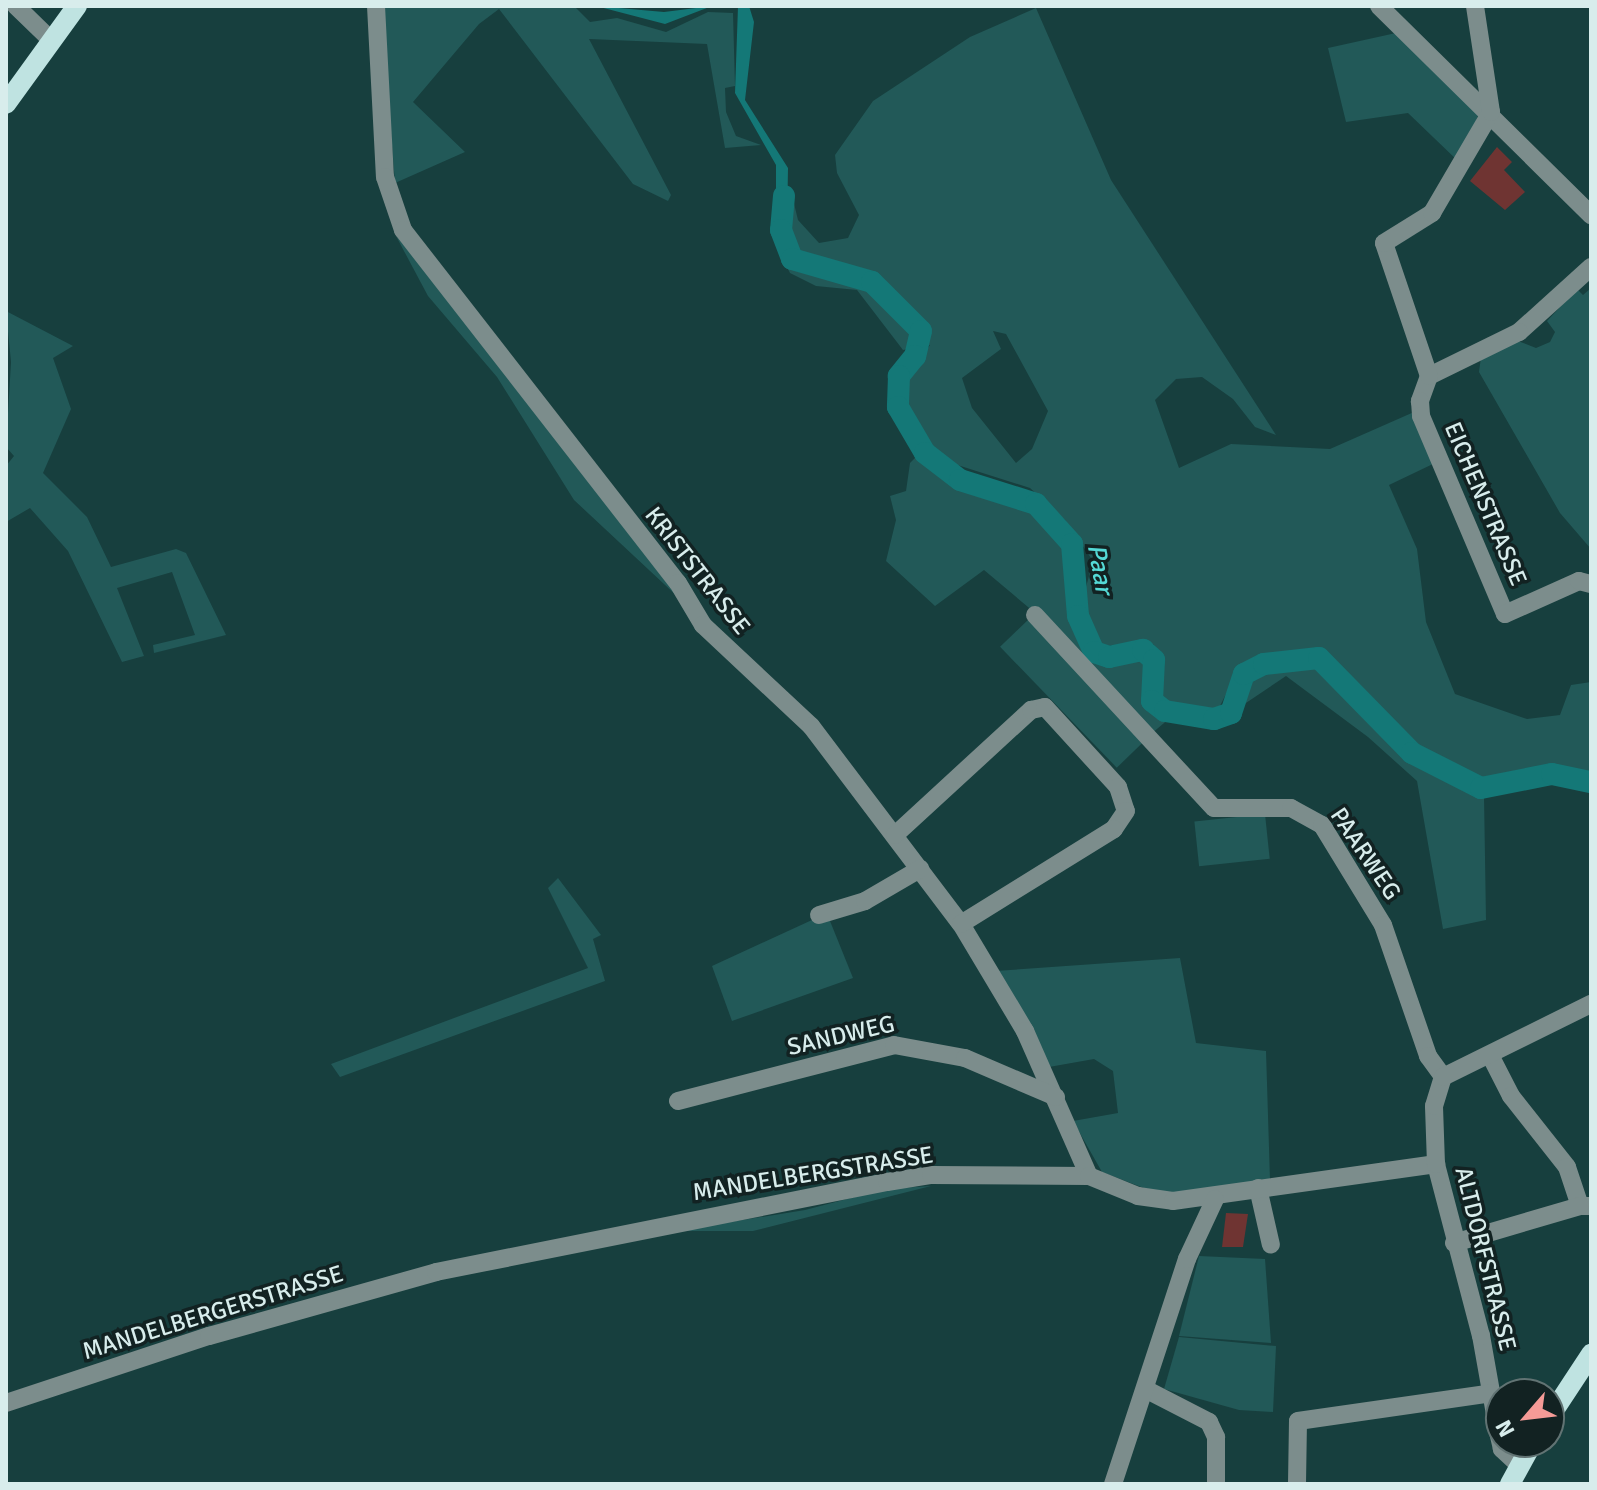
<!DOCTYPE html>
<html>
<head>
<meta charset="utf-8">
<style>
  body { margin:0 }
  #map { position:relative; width:1597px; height:1490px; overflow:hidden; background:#173f3e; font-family:Signika,sans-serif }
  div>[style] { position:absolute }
  .green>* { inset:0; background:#225958; transform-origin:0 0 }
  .water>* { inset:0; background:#147877 }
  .river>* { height:22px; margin:-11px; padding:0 11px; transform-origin:11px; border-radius:11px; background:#147877 }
  .building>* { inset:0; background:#6f3432 }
  .minor>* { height:18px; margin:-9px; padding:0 9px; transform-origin:9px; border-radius:9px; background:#7c8d8c }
  .major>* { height:20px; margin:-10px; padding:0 10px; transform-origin:10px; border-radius:10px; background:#bfe3e1 }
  span { translate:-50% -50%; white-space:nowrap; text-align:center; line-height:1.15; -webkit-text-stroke:7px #122222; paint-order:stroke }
  .street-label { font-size:24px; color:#d8edec }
  .water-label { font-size:26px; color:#54d9d6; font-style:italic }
  .frame { position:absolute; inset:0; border:8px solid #d8edec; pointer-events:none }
  .north { position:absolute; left:1485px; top:1378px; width:80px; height:80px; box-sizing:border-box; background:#122222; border:2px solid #617373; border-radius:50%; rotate:242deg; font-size:22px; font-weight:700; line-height:32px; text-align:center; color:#d8edec }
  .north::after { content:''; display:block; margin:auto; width:28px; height:36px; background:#f59b97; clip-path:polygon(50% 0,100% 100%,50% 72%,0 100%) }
</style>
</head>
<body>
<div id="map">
  <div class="green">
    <div style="clip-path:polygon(381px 6px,574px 6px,590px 22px,617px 18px,666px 32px,708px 12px,733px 13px,735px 86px,725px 88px,726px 112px,736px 136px,761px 145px,725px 148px,707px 44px,589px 39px,671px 195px,668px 201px,633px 184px,499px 9px,479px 24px,413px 102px,465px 152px,395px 183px)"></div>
    <div style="clip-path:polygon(evenodd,1036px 8px,1111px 180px,1276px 435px,1255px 427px,1233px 399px,1202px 377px,1176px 379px,1155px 400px,1179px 468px,1231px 444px,1330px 449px,1414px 412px,1435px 463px,1389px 485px,1417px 549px,1426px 622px,1455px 694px,1527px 719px,1560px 715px,1571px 685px,1591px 682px,1591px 776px,1554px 768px,1473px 786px,1484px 795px,1486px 920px,1443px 929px,1417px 781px,1368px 737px,1286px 676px,1240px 707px,1247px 678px,1269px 666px,1263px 656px,1241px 664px,1218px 710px,1194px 711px,1159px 701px,1162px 656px,1153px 644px,1098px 646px,1082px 602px,1093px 561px,1065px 520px,1030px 488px,948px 462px,914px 428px,902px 403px,903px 383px,930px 345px,903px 350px,857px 290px,816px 286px,790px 273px,774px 241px,776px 221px,787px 226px,791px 191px,798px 220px,819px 243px,848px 238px,859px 215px,837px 173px,835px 155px,873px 101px,970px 37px,1036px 8px,993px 331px,1006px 334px,1048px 411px,1032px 449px,1016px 463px,972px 408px,962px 378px,1001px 349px,993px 331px)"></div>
    <div style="clip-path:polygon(1396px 33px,1480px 111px,1459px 162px,1408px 113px,1346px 122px,1328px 48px)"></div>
    <div style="clip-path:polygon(396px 236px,426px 270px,679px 598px,574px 500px,497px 377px,428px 296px)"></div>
    <div style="clip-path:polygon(1591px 288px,1591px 549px,1560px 513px,1479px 372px,1481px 357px,1518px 341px,1536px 348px,1550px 342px,1555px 332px,1547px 321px,1577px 289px,1583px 295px)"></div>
    <div style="clip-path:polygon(6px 311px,73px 346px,53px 358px,71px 409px,43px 473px,87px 517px,111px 567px,176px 549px,186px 553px,226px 635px,154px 653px,153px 645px,195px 635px,172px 572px,117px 588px,144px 656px,122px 662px,68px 551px,30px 508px,6px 522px,6px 466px,14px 456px,6px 447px,11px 362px)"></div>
    <div style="clip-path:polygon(918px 455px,956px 483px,1031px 507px,1063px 548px,1072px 570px,1068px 601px,1090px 651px,1104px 660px,1142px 656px,1150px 667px,1145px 695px,1170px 718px,1151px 734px,1034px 612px,984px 570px,935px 606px,886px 561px,896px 520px,890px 496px,906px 491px,910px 463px)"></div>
    <div style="left:1031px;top:617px;width:168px;height:43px;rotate:46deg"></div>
    <div style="left:1265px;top:814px;width:45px;height:71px;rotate:84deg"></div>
    <div style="clip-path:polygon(558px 878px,601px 935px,593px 939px,605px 981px,340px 1077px,331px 1064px,588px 968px,548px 888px)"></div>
    <div style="clip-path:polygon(812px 920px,830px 921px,853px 978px,732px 1021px,712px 966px)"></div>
    <div style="clip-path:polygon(1180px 958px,1196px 1043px,1266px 1051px,1270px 1180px,1181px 1193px,1149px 1190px,1102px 1172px,1073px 1121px,1118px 1113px,1113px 1071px,1094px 1059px,1049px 1067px,995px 971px)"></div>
    <div style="clip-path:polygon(931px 1186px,753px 1231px,674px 1231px,805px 1210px,885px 1189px)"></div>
    <div style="clip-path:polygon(1199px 1256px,1265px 1259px,1271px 1343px,1179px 1336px)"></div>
    <div style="clip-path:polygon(1179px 1337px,1276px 1346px,1273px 1412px,1239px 1410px,1164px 1389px)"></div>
  </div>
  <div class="water">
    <div style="clip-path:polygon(596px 6px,664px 12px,712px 6px,665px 24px)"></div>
    <div style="clip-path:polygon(738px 6px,749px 6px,754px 22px,745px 100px,788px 168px,787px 227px,776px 221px,776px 165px,735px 93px)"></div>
  </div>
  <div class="river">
    <div style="left:784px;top:196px;width:34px;rotate:95deg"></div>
    <div style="left:781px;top:230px;width:31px;rotate:69deg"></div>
    <div style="left:792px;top:259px;width:83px;rotate:16deg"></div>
    <div style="left:872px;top:282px;width:69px;rotate:45deg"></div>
    <div style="left:921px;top:331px;width:26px;rotate:103deg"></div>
    <div style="left:915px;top:356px;width:26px;rotate:129deg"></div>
    <div style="left:899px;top:376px;width:31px;rotate:92deg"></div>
    <div style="left:898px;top:407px;width:53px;rotate:59.6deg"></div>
    <div style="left:925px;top:453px;width:44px;rotate:37.6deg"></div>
    <div style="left:960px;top:480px;width:80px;rotate:17.5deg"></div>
    <div style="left:1036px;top:504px;width:54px;rotate:48deg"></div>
    <div style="left:1072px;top:544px;width:72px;rotate:85.2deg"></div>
    <div style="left:1078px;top:616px;width:39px;rotate:66deg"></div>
    <div style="left:1094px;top:652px;width:16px;rotate:18deg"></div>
    <div style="left:1109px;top:657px;width:35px;rotate:-12deg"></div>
    <div style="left:1143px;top:650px;width:15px;rotate:42deg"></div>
    <div style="left:1154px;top:660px;width:41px;rotate:92.8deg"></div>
    <div style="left:1152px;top:701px;width:16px;rotate:38deg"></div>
    <div style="left:1165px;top:711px;width:50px;rotate:9.3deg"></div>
    <div style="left:1214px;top:719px;width:18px;rotate:-19deg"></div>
    <div style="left:1231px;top:713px;width:41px;rotate:-71.6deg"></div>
    <div style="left:1244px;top:674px;width:22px;rotate:-27deg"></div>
    <div style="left:1264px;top:664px;width:55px;rotate:-6.2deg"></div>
    <div style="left:1319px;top:658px;width:133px;rotate:45.6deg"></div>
    <div style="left:1412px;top:753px;width:77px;rotate:26.9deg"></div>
    <div style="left:1481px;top:788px;width:72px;rotate:-11.2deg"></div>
    <div style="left:1552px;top:774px;width:40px;rotate:12deg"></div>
  </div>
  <div class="building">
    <div style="clip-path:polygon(1497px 147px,1512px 162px,1504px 170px,1525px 192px,1505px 210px,1470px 181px)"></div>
    <div style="clip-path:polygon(1226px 1213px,1248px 1214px,1243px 1247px,1222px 1247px)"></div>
  </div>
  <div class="minor">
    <div style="left:16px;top:6px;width:49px;rotate:44.2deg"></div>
    <div style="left:376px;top:6px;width:171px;rotate:87deg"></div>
    <div style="left:385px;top:177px;width:56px;rotate:71.2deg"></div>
    <div style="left:403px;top:230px;width:447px;rotate:52.1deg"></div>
    <div style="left:678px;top:583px;width:49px;rotate:59.2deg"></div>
    <div style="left:703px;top:625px;width:148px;rotate:43.1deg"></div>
    <div style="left:811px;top:726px;width:248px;rotate:52.9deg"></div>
    <div style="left:961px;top:924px;width:125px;rotate:59.1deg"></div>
    <div style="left:1025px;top:1031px;width:158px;rotate:66.2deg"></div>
    <div style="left:1379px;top:6px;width:298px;rotate:44.6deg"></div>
    <div style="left:1591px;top:267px;width:97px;rotate:137.9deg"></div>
    <div style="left:1519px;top:332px;width:100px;rotate:153.9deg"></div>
    <div style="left:1429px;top:376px;width:27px;rotate:110deg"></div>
    <div style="left:1420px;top:401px;width:15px;rotate:86deg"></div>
    <div style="left:1421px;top:416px;width:215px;rotate:67deg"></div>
    <div style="left:1505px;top:614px;width:81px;rotate:-24deg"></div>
    <div style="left:1579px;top:581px;width:12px;rotate:14deg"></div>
    <div style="left:1429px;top:376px;width:140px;rotate:-108.7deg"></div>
    <div style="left:1384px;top:243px;width:57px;rotate:-32deg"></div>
    <div style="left:1432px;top:213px;width:117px;rotate:-59.7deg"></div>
    <div style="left:1491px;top:112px;width:107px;rotate:-98.6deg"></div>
    <div style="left:1035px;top:615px;width:263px;rotate:47.2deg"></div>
    <div style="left:1214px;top:808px;width:77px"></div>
    <div style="left:1291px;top:808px;width:35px;rotate:29deg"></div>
    <div style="left:1322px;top:825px;width:117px;rotate:58.6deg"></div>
    <div style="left:1383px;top:925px;width:139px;rotate:71deg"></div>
    <div style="left:1428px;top:1056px;width:26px;rotate:54deg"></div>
    <div style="left:895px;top:835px;width:185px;rotate:-42.6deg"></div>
    <div style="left:1031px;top:710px;width:14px;rotate:-12deg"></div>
    <div style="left:1045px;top:707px;width:108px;rotate:47.6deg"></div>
    <div style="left:1118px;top:787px;width:25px;rotate:72deg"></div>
    <div style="left:1126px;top:811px;width:22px;rotate:124deg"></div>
    <div style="left:1114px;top:829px;width:180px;rotate:148.2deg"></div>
    <div style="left:819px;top:915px;width:48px;rotate:-16.9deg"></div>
    <div style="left:865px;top:901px;width:64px;rotate:-30.2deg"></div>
    <div style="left:1490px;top:1055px;width:46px;rotate:62.9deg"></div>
    <div style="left:1511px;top:1096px;width:90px;rotate:51.7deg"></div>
    <div style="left:1567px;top:1167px;width:41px;rotate:71.6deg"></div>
    <div style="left:1580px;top:1206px;width:11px"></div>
    <div style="left:678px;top:1101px;width:223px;rotate:-14.5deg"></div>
    <div style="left:894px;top:1045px;width:72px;rotate:10.4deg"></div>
    <div style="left:965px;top:1058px;width:99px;rotate:23.2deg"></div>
    <div style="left:1258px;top:1188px;width:58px;rotate:77.2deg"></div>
    <div style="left:1454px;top:1243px;width:131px;rotate:-16.4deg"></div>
    <div style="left:1147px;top:1390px;width:70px;rotate:27.3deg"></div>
    <div style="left:1209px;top:1422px;width:17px;rotate:65deg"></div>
    <div style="left:1216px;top:1437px;width:47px;rotate:90deg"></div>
    <div style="left:6px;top:1403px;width:214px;rotate:-18.3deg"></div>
    <div style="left:209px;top:1336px;width:236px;rotate:-15.7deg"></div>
    <div style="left:436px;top:1272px;width:460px;rotate:-11.3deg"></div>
    <div style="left:887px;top:1182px;width:45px;rotate:-9deg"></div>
    <div style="left:931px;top:1175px;width:158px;rotate:0.4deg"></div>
    <div style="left:1089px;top:1176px;width:53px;rotate:22.2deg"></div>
    <div style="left:1138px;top:1196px;width:35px;rotate:8deg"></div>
    <div style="left:1173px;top:1201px;width:266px;rotate:-8deg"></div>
    <div style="left:1520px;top:1466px;width:25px;rotate:-137deg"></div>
    <div style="left:1502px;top:1449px;width:18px;rotate:-103deg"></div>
    <div style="left:1498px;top:1431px;width:97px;rotate:-100.1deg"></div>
    <div style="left:1481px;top:1336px;width:178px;rotate:-104.7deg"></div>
    <div style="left:1436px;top:1164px;width:58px;rotate:-92deg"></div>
    <div style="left:1434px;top:1106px;width:30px;rotate:-73deg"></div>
    <div style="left:1443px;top:1077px;width:165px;rotate:-26.3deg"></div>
    <div style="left:1113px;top:1484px;width:237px;rotate:-71.8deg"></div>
    <div style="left:1187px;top:1259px;width:66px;rotate:-65deg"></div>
    <div style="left:1297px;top:1484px;width:63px;rotate:-89.1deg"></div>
    <div style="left:1298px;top:1421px;width:196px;rotate:-8.2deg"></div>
  </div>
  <div class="major">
    <div style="left:6px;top:104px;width:121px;rotate:-54.1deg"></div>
    <div style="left:1549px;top:1418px;width:77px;rotate:-56.7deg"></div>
    <div style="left:1510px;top:1484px;width:48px;rotate:-61.3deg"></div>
  </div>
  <div class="street-label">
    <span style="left:1485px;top:504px;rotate:67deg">EICHENSTRASSE</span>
    <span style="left:697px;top:571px;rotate:52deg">KRISTSTRASSE</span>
    <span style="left:1365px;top:854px;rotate:56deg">PAARWEG</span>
    <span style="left:841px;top:1036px;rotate:-13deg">SANDWEG</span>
    <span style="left:813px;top:1174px;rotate:-9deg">MANDELBERGSTRASSE</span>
    <span style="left:1485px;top:1259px;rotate:76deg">ALTDORFSTRASSE</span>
    <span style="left:213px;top:1313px;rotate:-17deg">MANDELBERGERSTRASSE</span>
  </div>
  <div class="water-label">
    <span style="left:1099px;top:569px;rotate:80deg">Paar</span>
  </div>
  <div class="frame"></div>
  <div class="north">N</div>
</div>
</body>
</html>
